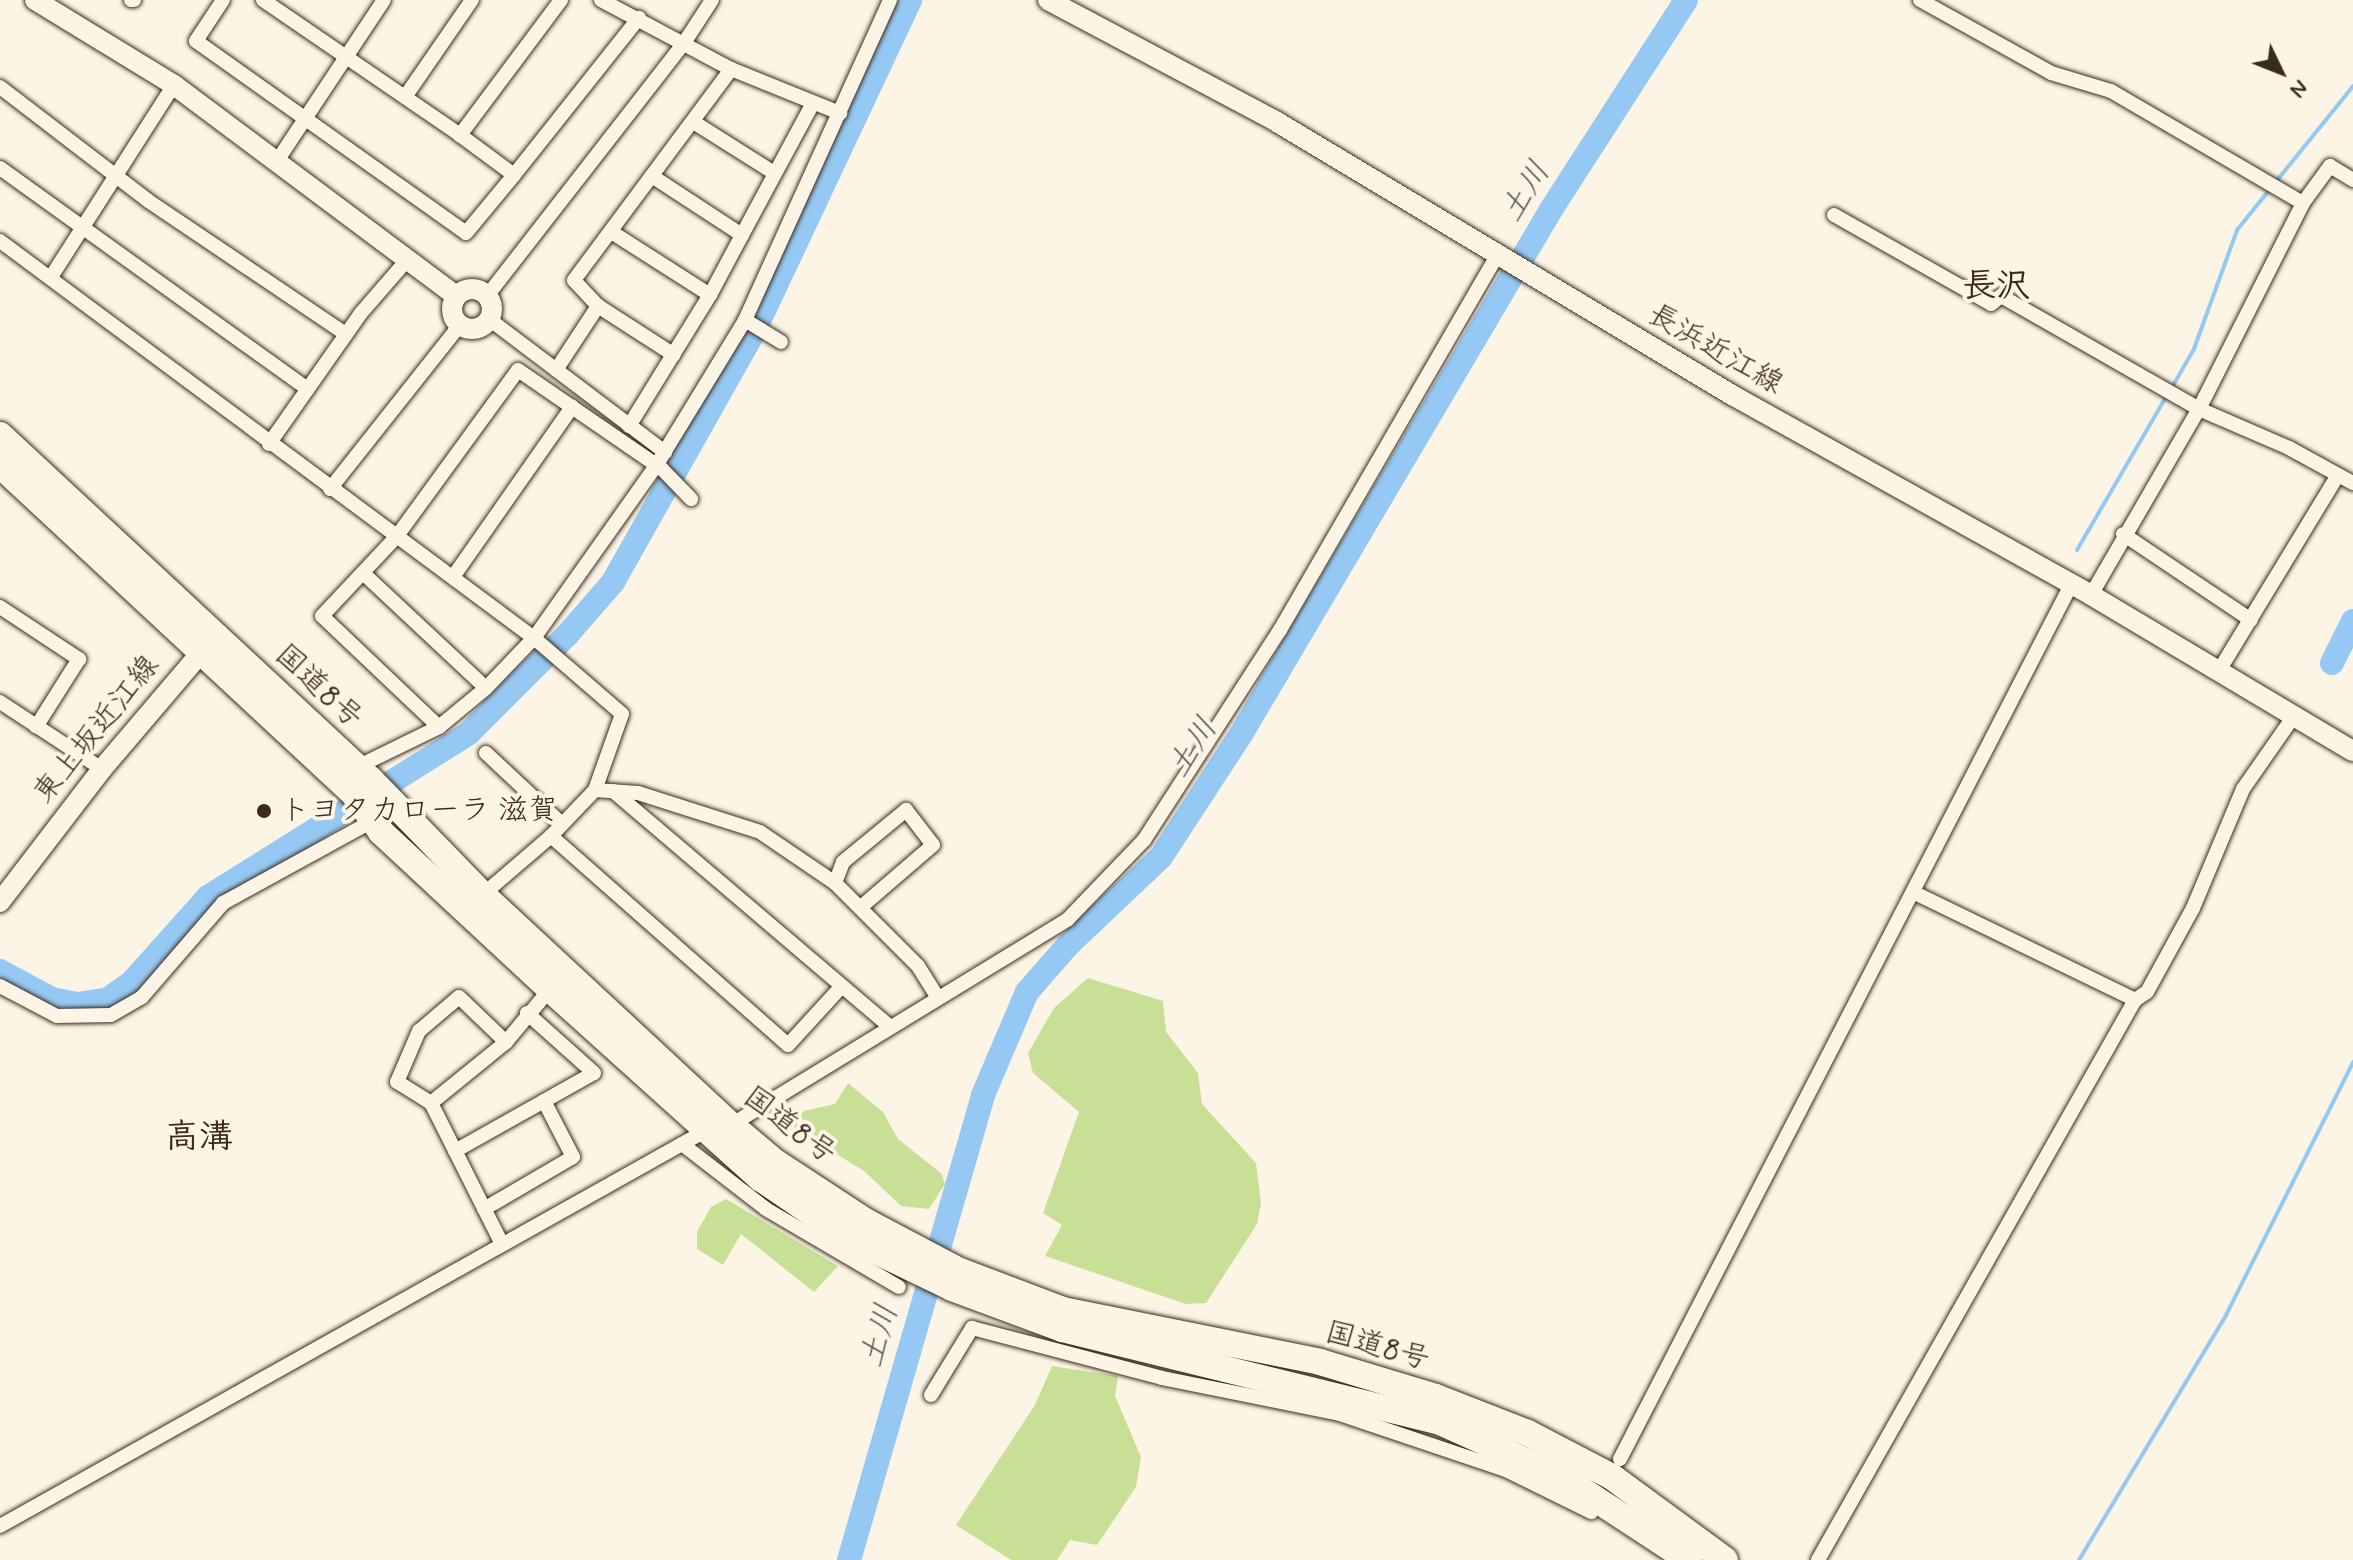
<!DOCTYPE html>
<html>
<head>
<meta charset="utf-8">
<style>
  body { margin:0 }
  #map { position:relative; width:2353px; height:1560px; overflow:hidden; background:#fcf5e5; font-family:Mynerve,"Klee One",sans-serif }
  div>[style] { position:absolute }
  .green>* { inset:0; background:#c8e096 }
  .stream>* { height:4px; margin:-2px; padding:0 2px; transform-origin:2px; border-radius:2px; background:#95c9f3 }
  .river>* { height:24px; margin:-12px; padding:0 12px; transform-origin:12px; border-radius:12px; background:#95c9f3 }
  .roads { filter:drop-shadow(0 0 2px #3b2a1e) drop-shadow(0 0 2px #3b2a1e) }
  .street>* { height:14px; margin:-7px; padding:0 7px; transform-origin:7px; border-radius:7px; background:#fcf5e5 }
  .secondary>* { height:20px; margin:-10px; padding:0 10px; transform-origin:10px; border-radius:10px; background:#fcf5e5 }
  .secondary>.ring { margin:-10px; padding:0; box-sizing:content-box; background:none; border:20px solid #fcf5e5; border-radius:50% }
  .highway>* { height:26px; margin:-13px; padding:0 13px; transform-origin:13px; border-radius:13px; background:#fcf5e5 }
  .dots>* { width:22px; height:22px; translate:-50% -50%; box-sizing:border-box; border:4px solid #fcf5e5; border-radius:50% }
  span { translate:-50% -50%; white-space:nowrap; text-align:center; line-height:1.15; -webkit-text-stroke:8px #fcf5e5; paint-order:stroke }
  .street-label { font-size:30px; color:#3b2a1e }
  .poi-label { font-size:30px; color:#3b2a1e }
  .left { translate:0 -50%; text-align:left }
  .water-label { font-size:32px; color:#525253; font-style:italic }
  .quarter-label { font-size:34px; color:#3b2a1e; font-weight:700 }
  .north { position:absolute; left:2241px; top:32px; width:80px; height:80px; -webkit-text-stroke:6px #fcf5e5; paint-order:stroke; rotate:133deg; font-size:22px; font-weight:700; line-height:32px; text-align:center; color:#3b2a1e }
  .north::after { content:''; display:block; margin:auto; width:28px; height:36px; background:#3b2a1e; clip-path:polygon(50% 0,100% 100%,50% 72%,0 100%) }
</style>
</head>
<body>
<div id="map">
  <div class="green">
    <div style="clip-path:polygon(1088px 978px,1163px 1001px,1166px 1032px,1198px 1073px,1202px 1104px,1256px 1163px,1261px 1203px,1257px 1224px,1206px 1303px,1186px 1304px,1045px 1256px,1062px 1225px,1043px 1213px,1079px 1112px,1033px 1073px,1028px 1053px,1054px 1008px)"></div>
    <div style="clip-path:polygon(848px 1083px,883px 1112px,898px 1139px,942px 1174px,945px 1184px,929px 1209px,901px 1206px,864px 1171px,794px 1128px,795px 1118px,804px 1111px,835px 1104px)"></div>
    <div style="clip-path:polygon(726px 1199px,838px 1266px,814px 1292px,741px 1234px,723px 1265px,697px 1249px,697px 1232px,711px 1207px)"></div>
    <div style="clip-path:polygon(1052px 1366px,1118px 1376px,1115px 1396px,1141px 1457px,1136px 1487px,1097px 1545px,1070px 1540px,1057px 1560px,1011px 1560px,956px 1525px,1035px 1405px)"></div>
  </div>
  <div class="stream">
    <div style="left:2171px;top:389px;width:46px;rotate:-60.1deg"></div>
    <div style="left:2194px;top:349px;width:127px;rotate:-70.1deg"></div>
    <div style="left:2237px;top:230px;width:185px;rotate:-51.1deg"></div>
    <div style="left:2077px;top:550px;width:177px;rotate:-59.8deg"></div>
    <div style="left:2079px;top:1560px;width:286px;rotate:-59deg"></div>
    <div style="left:2226px;top:1315px;width:283px;rotate:-63.3deg"></div>
  </div>
  <div class="river">
    <div style="left:2332px;top:663px;width:47px;rotate:-63.4deg"></div>
    <div style="left:0;top:971px;width:59px;rotate:28.3deg"></div>
    <div style="left:52px;top:999px;width:26px;rotate:11deg"></div>
    <div style="left:78px;top:1004px;width:30px;rotate:-9deg"></div>
    <div style="left:108px;top:999px;width:29px;rotate:-35deg"></div>
    <div style="left:132px;top:982px;width:114px;rotate:-48.2deg"></div>
    <div style="left:208px;top:897px;width:308px;rotate:-32.1deg"></div>
    <div style="left:469px;top:733px;width:140px;rotate:-45deg"></div>
    <div style="left:568px;top:634px;width:69px;rotate:-49.1deg"></div>
    <div style="left:613px;top:582px;width:285px;rotate:-60.6deg"></div>
    <div style="left:753px;top:334px;width:369px;rotate:-64.8deg"></div>
    <div style="left:849px;top:1560px;width:484px;rotate:-73.9deg"></div>
    <div style="left:983px;top:1095px;width:112px;rotate:-66.9deg"></div>
    <div style="left:1027px;top:992px;width:62px;rotate:-48.9deg"></div>
    <div style="left:1068px;top:945px;width:128px;rotate:-43.4deg"></div>
    <div style="left:1161px;top:857px;width:150px;rotate:-56.9deg"></div>
    <div style="left:1243px;top:731px;width:607px;rotate:-59.42deg"></div>
    <div style="left:1552px;top:208px;width:247px;rotate:-57.2deg"></div>
  </div>
  <div class="roads">
    <div class="street">
      <div style="left:131px;top:0;width:3px"></div>
      <div style="left:223px;top:0;width:49px;rotate:123.4deg"></div>
      <div style="left:196px;top:41px;width:331px;rotate:35.4deg"></div>
      <div style="left:466px;top:233px;width:75px;rotate:-50.4deg"></div>
      <div style="left:263px;top:0;width:239px;rotate:34.4deg"></div>
      <div style="left:561px;top:0;width:169px;rotate:126.8deg"></div>
      <div style="left:460px;top:135px;width:67px;rotate:36.5deg"></div>
      <div style="left:514px;top:175px;width:201px;rotate:-51.5deg"></div>
      <div style="left:601px;top:0;width:147px;rotate:28deg"></div>
      <div style="left:731px;top:69px;width:118px;rotate:22deg"></div>
      <div style="left:1920px;top:0;width:150px;rotate:29.1deg"></div>
      <div style="left:2051px;top:73px;width:63px;rotate:16.7deg"></div>
      <div style="left:2111px;top:91px;width:222px;rotate:30.3deg"></div>
      <div style="left:0;top:87px;width:185px;rotate:37.5deg"></div>
      <div style="left:147px;top:200px;width:240px;rotate:34deg"></div>
      <div style="left:405px;top:97px;width:118px;rotate:-55.4deg"></div>
      <div style="left:695px;top:123px;width:93px;rotate:32.3deg"></div>
      <div style="left:277px;top:161px;width:193px;rotate:-56.4deg"></div>
      <div style="left:0;top:168px;width:379px;rotate:35.7deg"></div>
      <div style="left:1834px;top:215px;width:180px;rotate:29.5deg"></div>
      <div style="left:1991px;top:304px;width:13px;rotate:-39deg"></div>
      <div style="left:2001px;top:296px;width:228px;rotate:29.7deg"></div>
      <div style="left:2199px;top:409px;width:98px;rotate:23.4deg"></div>
      <div style="left:2289px;top:448px;width:73px;rotate:28.7deg"></div>
      <div style="left:613px;top:233px;width:115px;rotate:32.6deg"></div>
      <div style="left:710px;top:295px;width:68px;rotate:-61.9deg"></div>
      <div style="left:742px;top:235px;width:108px;rotate:-146.8deg"></div>
      <div style="left:742px;top:235px;width:148px;rotate:-61.7deg"></div>
      <div style="left:0;top:241px;width:665px;rotate:36.63deg"></div>
      <div style="left:534px;top:638px;width:116px;rotate:40.8deg"></div>
      <div style="left:622px;top:714px;width:81px;rotate:109.6deg"></div>
      <div style="left:595px;top:790px;width:43px;rotate:4deg"></div>
      <div style="left:638px;top:793px;width:128px;rotate:17.7deg"></div>
      <div style="left:760px;top:832px;width:91px;rotate:34.2deg"></div>
      <div style="left:835px;top:883px;width:117px;rotate:45deg"></div>
      <div style="left:918px;top:966px;width:36px;rotate:58deg"></div>
      <div style="left:51px;top:277px;width:228px;rotate:-57.4deg"></div>
      <div style="left:487px;top:296px;width:321px;rotate:-52.1deg"></div>
      <div style="left:684px;top:43px;width:51px;rotate:-56.9deg"></div>
      <div style="left:598px;top:306px;width:90px;rotate:32.8deg"></div>
      <div style="left:489px;top:319px;width:221px;rotate:37.1deg"></div>
      <div style="left:745px;top:320px;width:42px;rotate:31.4deg"></div>
      <div style="left:556px;top:370px;width:77px;rotate:-56.7deg"></div>
      <div style="left:598px;top:306px;width:35px;rotate:-133deg"></div>
      <div style="left:574px;top:280px;width:263px;rotate:-53.3deg"></div>
      <div style="left:629px;top:426px;width:154px;rotate:-58.3deg"></div>
      <div style="left:269px;top:444px;width:160px;rotate:-54.9deg"></div>
      <div style="left:361px;top:313px;width:72px;rotate:-49deg"></div>
      <div style="left:330px;top:489px;width:209px;rotate:-51.6deg"></div>
      <div style="left:2123px;top:534px;width:154px;rotate:33.9deg"></div>
      <div style="left:363px;top:573px;width:168px;rotate:43.1deg"></div>
      <div style="left:453px;top:577px;width:208px;rotate:-55deg"></div>
      <div style="left:2091px;top:595px;width:215px;rotate:-59.9deg"></div>
      <div style="left:2199px;top:409px;width:231px;rotate:-63.2deg"></div>
      <div style="left:2303px;top:203px;width:46px;rotate:-53.9deg"></div>
      <div style="left:2330px;top:166px;width:27px;rotate:31deg"></div>
      <div style="left:0;top:607px;width:95px;rotate:33.4deg"></div>
      <div style="left:79px;top:659px;width:80px;rotate:122.3deg"></div>
      <div style="left:2220px;top:669px;width:227px;rotate:-58.7deg"></div>
      <div style="left:0;top:702px;width:122px;rotate:33.3deg"></div>
      <div style="left:439px;top:727px;width:161px;rotate:-136.5deg"></div>
      <div style="left:322px;top:616px;width:110px;rotate:-46.8deg"></div>
      <div style="left:397px;top:536px;width:205px;rotate:-53.9deg"></div>
      <div style="left:518px;top:370px;width:175px;rotate:34.5deg"></div>
      <div style="left:662px;top:469px;width:42px;rotate:46deg"></div>
      <div style="left:486px;top:753px;width:104px;rotate:43.1deg"></div>
      <div style="left:357px;top:767px;width:91px;rotate:-26deg"></div>
      <div style="left:439px;top:727px;width:61px;rotate:-39.7deg"></div>
      <div style="left:486px;top:688px;width:69px;rotate:-46.2deg"></div>
      <div style="left:534px;top:638px;width:211px;rotate:-54.7deg"></div>
      <div style="left:656px;top:466px;width:171px;rotate:-58.6deg"></div>
      <div style="left:745px;top:320px;width:351px;rotate:-65.6deg"></div>
      <div style="left:595px;top:790px;width:64px;rotate:133.7deg"></div>
      <div style="left:551px;top:836px;width:316px;rotate:41.4deg"></div>
      <div style="left:788px;top:1045px;width:79px;rotate:-47.6deg"></div>
      <div style="left:613px;top:791px;width:362px;rotate:40.4deg"></div>
      <div style="left:835px;top:883px;width:22px;rotate:-69deg"></div>
      <div style="left:843px;top:862px;width:82px;rotate:-39.5deg"></div>
      <div style="left:906px;top:810px;width:44px;rotate:52.4deg"></div>
      <div style="left:933px;top:845px;width:95px;rotate:139.3deg"></div>
      <div style="left:1915px;top:893px;width:245px;rotate:25.9deg"></div>
      <div style="left:479px;top:898px;width:95px;rotate:-40.7deg"></div>
      <div style="left:0;top:986px;width:64px;rotate:27.8deg"></div>
      <div style="left:57px;top:1016px;width:54px;rotate:-1.1deg"></div>
      <div style="left:111px;top:1015px;width:36px;rotate:-30deg"></div>
      <div style="left:142px;top:997px;width:124px;rotate:-49.2deg"></div>
      <div style="left:223px;top:903px;width:158px;rotate:-28.8deg"></div>
      <div style="left:431px;top:1103px;width:97px;rotate:-39.1deg"></div>
      <div style="left:506px;top:1042px;width:69px;rotate:-50.3deg"></div>
      <div style="left:731px;top:1125px;width:395px;rotate:-31.4deg"></div>
      <div style="left:1068px;top:919px;width:110px;rotate:-46.1deg"></div>
      <div style="left:1144px;top:840px;width:250px;rotate:-57.1deg"></div>
      <div style="left:1280px;top:630px;width:432px;rotate:-59.9deg"></div>
      <div style="left:682px;top:1144px;width:106px;rotate:37.7deg"></div>
      <div style="left:766px;top:1209px;width:154px;rotate:30.4deg"></div>
      <div style="left:455px;top:1151px;width:159px;rotate:-29.3deg"></div>
      <div style="left:594px;top:1073px;width:90px;rotate:-138.2deg"></div>
      <div style="left:484px;top:1209px;width:103px;rotate:-30.3deg"></div>
      <div style="left:573px;top:1157px;width:63px;rotate:-117.4deg"></div>
      <div style="left:502px;top:1244px;width:158px;rotate:-116.7deg"></div>
      <div style="left:431px;top:1103px;width:40px;rotate:-148deg"></div>
      <div style="left:397px;top:1082px;width:56px;rotate:-66.7deg"></div>
      <div style="left:419px;top:1031px;width:52px;rotate:-40.4deg"></div>
      <div style="left:459px;top:997px;width:65px;rotate:43.8deg"></div>
      <div style="left:931px;top:1395px;width:79px;rotate:-58.5deg"></div>
      <div style="left:972px;top:1328px;width:196px;rotate:14.7deg"></div>
      <div style="left:1162px;top:1378px;width:182px;rotate:11.4deg"></div>
      <div style="left:1340px;top:1414px;width:177px;rotate:18.7deg"></div>
      <div style="left:1508px;top:1471px;width:93px;rotate:26.3deg"></div>
      <div style="left:1620px;top:1459px;width:984px;rotate:-62.71deg"></div>
      <div style="left:0;top:1526px;width:810px;rotate:-29.25deg"></div>
      <div style="left:1818px;top:1560px;width:643px;rotate:-60.49deg"></div>
      <div style="left:2135px;top:1000px;width:14px;rotate:-34deg"></div>
      <div style="left:2147px;top:992px;width:96px;rotate:-61.3deg"></div>
      <div style="left:2193px;top:908px;width:129px;rotate:-67.2deg"></div>
      <div style="left:2243px;top:789px;width:89px;rotate:-55.1deg"></div>
    </div>
    <div class="secondary">
      <div style="left:35px;top:0;width:163px;rotate:31.4deg"></div>
      <div style="left:174px;top:85px;width:352px;rotate:36.8deg"></div>
      <div style="left:1048px;top:0;width:259px;rotate:28deg"></div>
      <div style="left:1277px;top:122px;width:531px;rotate:30.96deg"></div>
      <div style="left:1732px;top:395px;width:411px;rotate:29.1deg"></div>
      <div style="left:2091px;top:595px;width:305px;rotate:30.8deg"></div>
      <div class="ring" style="left:452px;top:289px;width:20px;height:20px"></div>
      <div style="left:0;top:902px;width:168px;rotate:-52.5deg"></div>
      <div style="left:102px;top:769px;width:168px;rotate:-49.6deg"></div>
    </div>
    <div class="highway">
      <div style="left:0;top:435px;width:507px;rotate:42.92deg"></div>
      <div style="left:371px;top:780px;width:159px;rotate:45.8deg"></div>
      <div style="left:482px;top:894px;width:340px;rotate:42.9deg"></div>
      <div style="left:731px;top:1125px;width:57px;rotate:40.1deg"></div>
      <div style="left:775px;top:1162px;width:108px;rotate:33.2deg"></div>
      <div style="left:865px;top:1221px;width:107px;rotate:27.8deg"></div>
      <div style="left:960px;top:1271px;width:110px;rotate:20.7deg"></div>
      <div style="left:1063px;top:1310px;width:262px;rotate:11.4deg"></div>
      <div style="left:1320px;top:1362px;width:121px;rotate:16.8deg"></div>
      <div style="left:1436px;top:1397px;width:99px;rotate:21.4deg"></div>
      <div style="left:1528px;top:1433px;width:95px;rotate:27.6deg"></div>
      <div style="left:1612px;top:1477px;width:140px;rotate:36.3deg"></div>
      <div style="left:0;top:465px;width:482px;rotate:42.9deg"></div>
      <div style="left:353px;top:793px;width:48px;rotate:54.3deg"></div>
      <div style="left:381px;top:832px;width:231px;rotate:42.9deg"></div>
      <div style="left:550px;top:989px;width:283px;rotate:42deg"></div>
      <div style="left:760px;top:1178px;width:68px;rotate:34.2deg"></div>
      <div style="left:816px;top:1216px;width:49px;rotate:32.4deg"></div>
      <div style="left:857px;top:1242px;width:106px;rotate:25.8deg"></div>
      <div style="left:952px;top:1288px;width:117px;rotate:20.4deg"></div>
      <div style="left:1062px;top:1329px;width:389px;rotate:13.8deg"></div>
      <div style="left:1440px;top:1422px;width:134px;rotate:24.3deg"></div>
      <div style="left:1562px;top:1477px;width:152px;rotate:33.2deg"></div>
    </div>
  </div>
  <div class="dots">
    <div style="left:264px;top:811px;background:#3b2a1e"></div>
  </div>
  <div class="street-label">
    <span style="left:1715px;top:350px;rotate:30deg">長浜近江線</span>
    <span style="left:318px;top:687px;rotate:43deg">国道8号</span>
    <span style="left:97px;top:730px;rotate:-51deg">東上坂近江線</span>
    <span style="left:789px;top:1126px;rotate:37deg">国道8号</span>
    <span style="left:1377px;top:1347px;rotate:16deg">国道8号</span>
  </div>
  <div class="poi-label">
    <span class="left" style="left:280px;top:811px">トヨタカローラ 滋賀</span>
  </div>
  <div class="water-label">
    <span style="left:1526px;top:192px;rotate:-58deg">土川</span>
    <span style="left:1193px;top:748px;rotate:-57deg">土川</span>
    <span style="left:880px;top:1336px;rotate:-74deg">土川</span>
  </div>
  <div class="quarter-label">
    <span style="left:1996px;top:287px">長沢</span>
    <span style="left:199px;top:1138px">高溝</span>
  </div>
  <div class="north">N</div>
</div>
</body>
</html>
